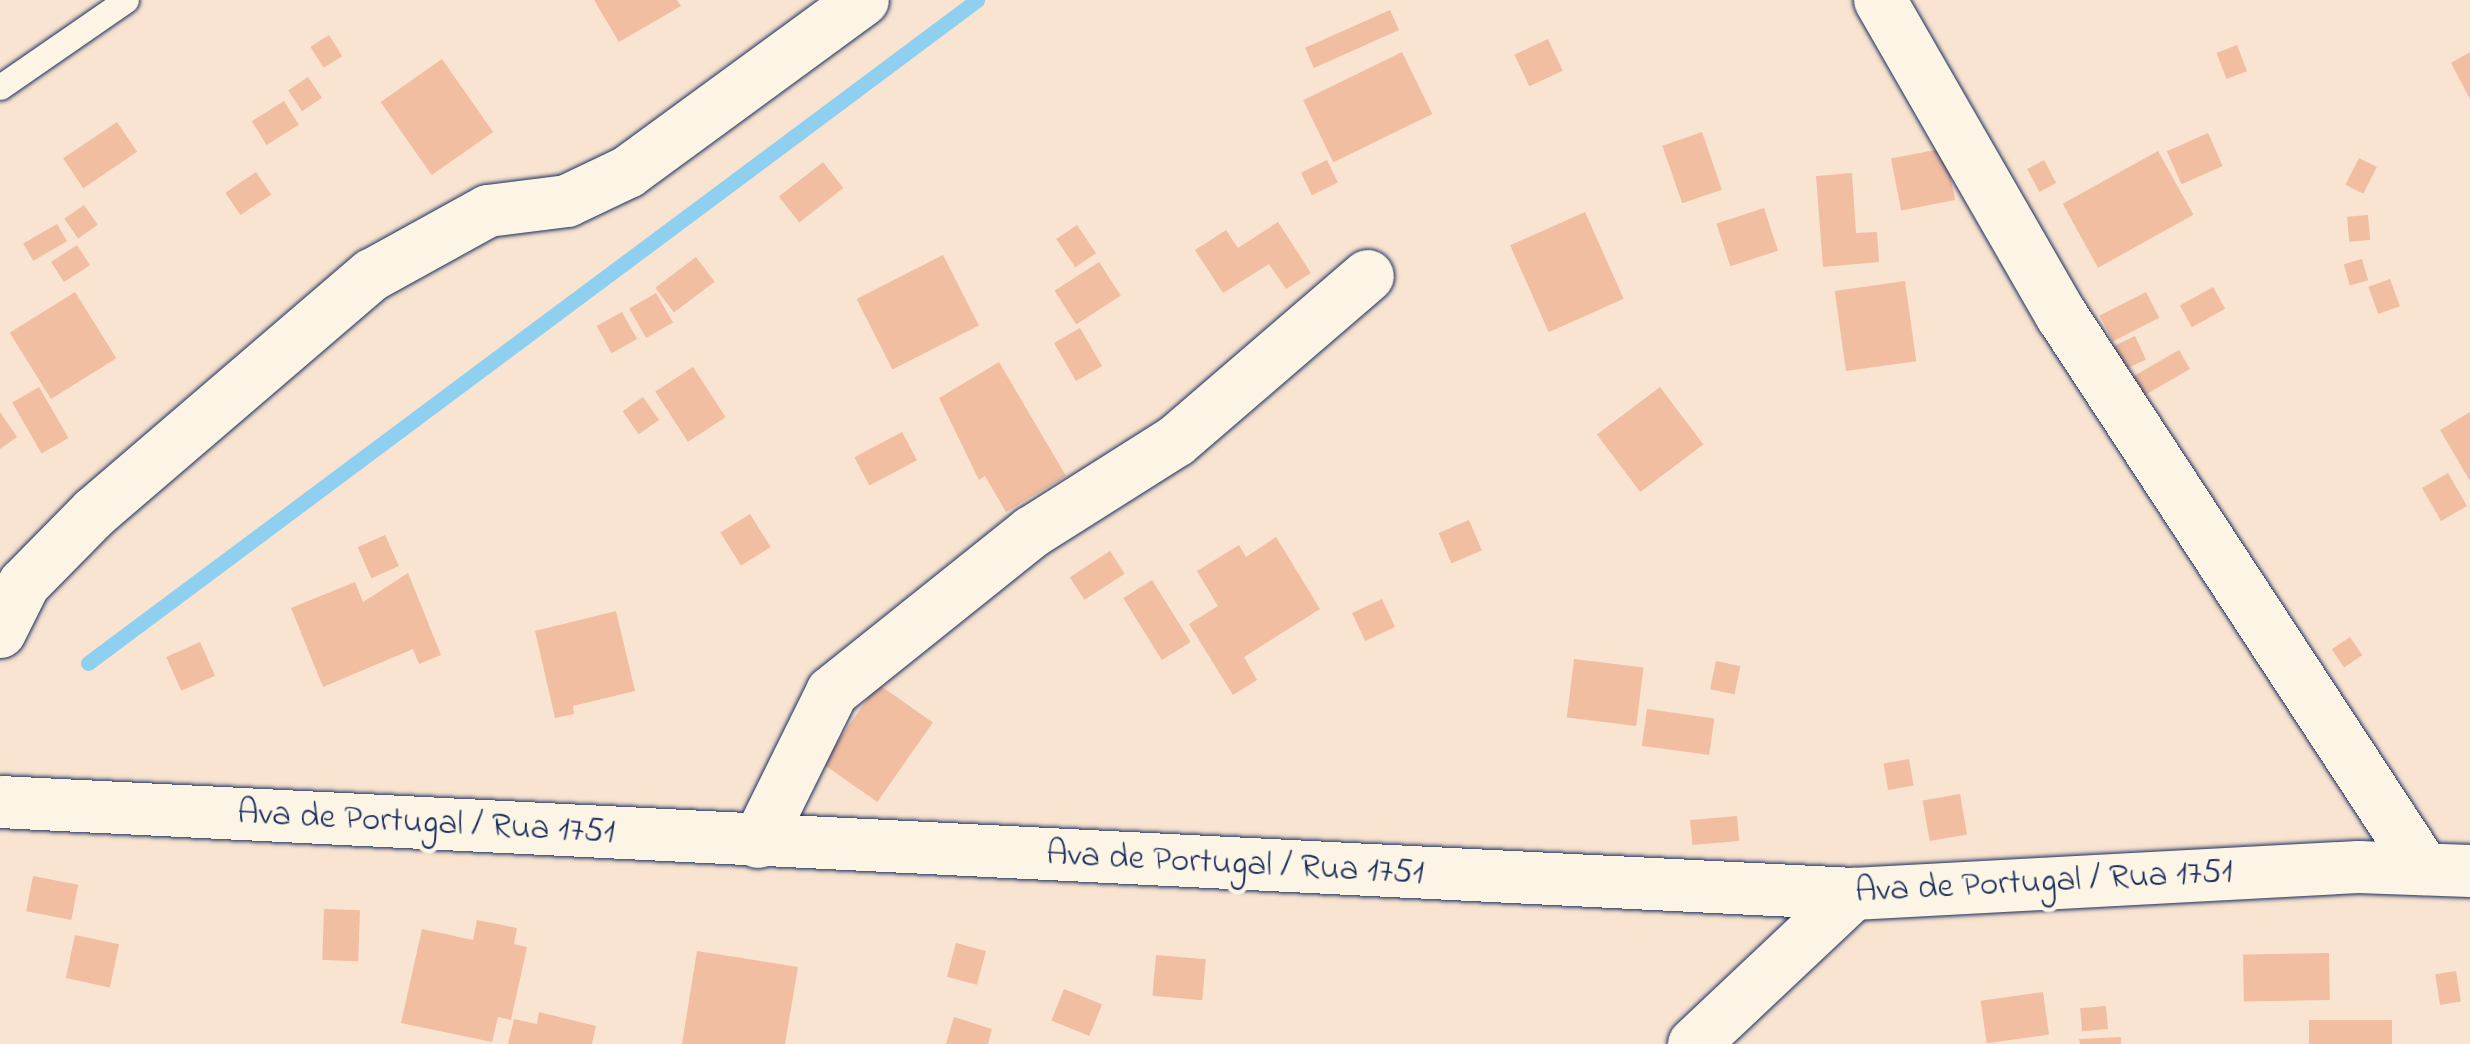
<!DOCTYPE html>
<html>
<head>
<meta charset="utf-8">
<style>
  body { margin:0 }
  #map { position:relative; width:2470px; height:1044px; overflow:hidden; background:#f9e4d1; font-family:"Indie Flower",sans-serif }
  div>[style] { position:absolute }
  .stream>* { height:15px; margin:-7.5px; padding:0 7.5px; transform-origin:7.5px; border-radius:7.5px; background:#8fcff0 }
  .building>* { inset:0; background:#f1bea2; transform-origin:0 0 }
  .roads { filter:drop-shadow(0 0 2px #1b2f5e) drop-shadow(0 0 2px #1b2f5e) }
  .lane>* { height:25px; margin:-12.5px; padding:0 12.5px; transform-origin:12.5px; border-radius:12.5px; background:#fcf5e5 }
  .street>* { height:52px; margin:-26px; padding:0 26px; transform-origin:26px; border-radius:26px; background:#fcf5e5 }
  span { translate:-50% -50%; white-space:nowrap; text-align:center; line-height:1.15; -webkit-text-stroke:9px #fcf5e5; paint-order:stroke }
  .street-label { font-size:35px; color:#1b2f5e }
</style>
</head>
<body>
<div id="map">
  <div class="stream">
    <div style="left:88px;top:663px;width:1109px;rotate:-36.71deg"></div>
  </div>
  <div class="building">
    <div style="clip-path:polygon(594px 0,677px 0,681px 6px,619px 42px)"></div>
    <div style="left:1390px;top:10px;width:22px;height:93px;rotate:66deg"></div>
    <div style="left:329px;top:35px;width:25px;height:22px;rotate:58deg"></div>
    <div style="left:1548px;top:39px;width:35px;height:37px;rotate:65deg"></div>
    <div style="left:2237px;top:45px;width:28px;height:22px;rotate:69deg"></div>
    <div style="left:1402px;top:52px;width:69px;height:110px;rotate:64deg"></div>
    <div style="clip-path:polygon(2470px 52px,2470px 99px,2451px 63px)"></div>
    <div style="left:442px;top:59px;width:89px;height:75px;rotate:55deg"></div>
    <div style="left:308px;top:77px;width:25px;height:24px;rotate:56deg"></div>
    <div style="left:284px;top:101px;width:28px;height:38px;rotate:58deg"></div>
    <div style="left:117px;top:122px;width:36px;height:65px;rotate:56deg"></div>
    <div style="left:1702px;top:132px;width:61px;height:42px;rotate:71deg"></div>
    <div style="left:2208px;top:133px;width:36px;height:45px;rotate:66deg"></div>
    <div style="left:1945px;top:148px;width:53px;height:55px;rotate:79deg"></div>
    <div style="left:2158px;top:151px;width:73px;height:109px;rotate:61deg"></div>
    <div style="left:2359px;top:158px;width:20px;height:30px;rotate:27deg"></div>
    <div style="left:1327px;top:160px;width:25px;height:29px;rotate:64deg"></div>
    <div style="left:2044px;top:160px;width:26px;height:19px;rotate:62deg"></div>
    <div style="left:823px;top:162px;width:33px;height:56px;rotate:52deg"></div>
    <div style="left:256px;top:172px;width:27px;height:37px;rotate:56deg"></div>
    <div style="clip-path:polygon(1852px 173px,1856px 233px,1877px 232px,1879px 262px,1823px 267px,1816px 176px)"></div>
    <div style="left:84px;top:205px;width:24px;height:24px;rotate:55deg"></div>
    <div style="left:1764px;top:208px;width:45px;height:50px;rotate:72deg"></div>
    <div style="left:1585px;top:212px;width:95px;height:82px;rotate:66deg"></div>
    <div style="left:2368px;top:215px;width:25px;height:21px;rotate:85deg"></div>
    <div style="clip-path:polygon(1278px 222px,1311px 273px,1286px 289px,1269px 264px,1223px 293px,1195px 250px,1226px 230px,1238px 248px)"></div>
    <div style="left:57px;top:224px;width:20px;height:39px;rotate:60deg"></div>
    <div style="left:1077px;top:225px;width:34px;height:25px;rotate:56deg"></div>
    <div style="left:77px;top:245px;width:24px;height:31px;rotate:57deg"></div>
    <div style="left:943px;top:255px;width:79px;height:97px;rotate:63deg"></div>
    <div style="left:696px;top:257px;width:31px;height:51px;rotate:53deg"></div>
    <div style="left:2362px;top:259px;width:22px;height:19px;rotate:74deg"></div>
    <div style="left:1099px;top:262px;width:40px;height:53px;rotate:57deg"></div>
    <div style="left:2390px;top:279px;width:29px;height:23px;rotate:70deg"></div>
    <div style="left:1905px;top:281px;width:81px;height:71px;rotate:82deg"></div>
    <div style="left:2213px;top:287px;width:25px;height:38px;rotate:61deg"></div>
    <div style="left:75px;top:292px;width:78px;height:77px;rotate:58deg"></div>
    <div style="left:2146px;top:292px;width:29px;height:52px;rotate:63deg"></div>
    <div style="left:656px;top:293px;width:34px;height:31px;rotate:60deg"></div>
    <div style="left:622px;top:312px;width:31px;height:29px;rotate:61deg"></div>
    <div style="left:1080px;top:328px;width:44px;height:30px;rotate:60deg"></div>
    <div style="left:2135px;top:336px;width:26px;height:27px;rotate:65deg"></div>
    <div style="left:2179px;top:350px;width:22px;height:57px;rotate:60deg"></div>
    <div style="clip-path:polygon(999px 362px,1066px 476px,1006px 512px,985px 476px,979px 480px,939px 398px)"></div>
    <div style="left:693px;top:367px;width:60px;height:45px;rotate:57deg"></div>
    <div style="left:39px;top:387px;width:59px;height:31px;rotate:60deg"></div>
    <div style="left:1660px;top:387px;width:72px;height:79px;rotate:53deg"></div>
    <div style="left:643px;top:397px;width:28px;height:25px;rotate:55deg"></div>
    <div style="clip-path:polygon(0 412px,17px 437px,0 449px)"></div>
    <div style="clip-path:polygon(2470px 412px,2470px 481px,2440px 430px)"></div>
    <div style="left:902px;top:432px;width:32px;height:54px;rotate:62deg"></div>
    <div style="left:2448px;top:473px;width:38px;height:30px;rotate:60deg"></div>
    <div style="left:750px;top:514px;width:39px;height:35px;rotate:58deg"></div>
    <div style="left:1469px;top:520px;width:33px;height:33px;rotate:67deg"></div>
    <div style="left:385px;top:535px;width:34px;height:30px;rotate:66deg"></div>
    <div style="clip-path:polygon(1276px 537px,1320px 609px,1244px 657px,1257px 680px,1233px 695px,1189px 624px,1218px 606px,1197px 571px,1239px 545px,1246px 557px)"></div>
    <div style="left:1110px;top:551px;width:27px;height:48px;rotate:57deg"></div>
    <div style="clip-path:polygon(408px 573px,441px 655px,419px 664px,413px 649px,323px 687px,291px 608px,355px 582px,363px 602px)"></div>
    <div style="left:1152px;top:580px;width:73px;height:34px;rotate:58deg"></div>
    <div style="left:1382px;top:599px;width:31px;height:33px;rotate:65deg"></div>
    <div style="clip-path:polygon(616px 611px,635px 691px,573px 706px,574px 714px,555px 718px,535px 631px)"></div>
    <div style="left:2350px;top:637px;width:22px;height:22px;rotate:56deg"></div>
    <div style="left:200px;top:642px;width:37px;height:37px;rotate:66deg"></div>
    <div style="left:1574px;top:659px;width:70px;height:59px;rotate:7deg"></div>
    <div style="left:1716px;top:661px;width:25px;height:29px;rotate:12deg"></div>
    <div style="left:878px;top:684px;width:67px;height:97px;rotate:35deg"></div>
    <div style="left:1647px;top:709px;width:68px;height:37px;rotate:8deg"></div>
    <div style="left:1909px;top:759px;width:27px;height:26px;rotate:80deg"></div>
    <div style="left:1960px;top:794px;width:41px;height:38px;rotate:80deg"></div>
    <div style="left:1737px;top:816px;width:25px;height:47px;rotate:85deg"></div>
    <div style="left:33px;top:876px;width:46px;height:36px;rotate:11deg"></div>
    <div style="left:324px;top:909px;width:36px;height:51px;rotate:2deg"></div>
    <div style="clip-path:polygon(477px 920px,517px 928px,514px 944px,527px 947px,511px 1020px,498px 1017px,492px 1042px,401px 1023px,422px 929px,473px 940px)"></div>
    <div style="left:75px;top:935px;width:45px;height:44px;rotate:12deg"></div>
    <div style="left:956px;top:943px;width:31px;height:35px;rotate:15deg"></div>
    <div style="clip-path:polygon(697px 951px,798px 967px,785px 1044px,682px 1044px)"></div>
    <div style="left:2329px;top:953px;width:47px;height:86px;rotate:89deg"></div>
    <div style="left:1156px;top:955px;width:50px;height:41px;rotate:5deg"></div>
    <div style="left:2456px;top:971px;width:31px;height:21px;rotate:81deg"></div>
    <div style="left:1064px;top:989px;width:41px;height:34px;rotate:22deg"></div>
    <div style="left:2043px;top:992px;width:43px;height:63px;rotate:82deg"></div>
    <div style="left:2106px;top:1006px;width:23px;height:26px;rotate:85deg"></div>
    <div style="clip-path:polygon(539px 1012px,596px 1026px,592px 1044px,508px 1044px,514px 1019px,537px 1024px)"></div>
    <div style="clip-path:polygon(954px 1017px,992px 1029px,988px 1044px,946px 1044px)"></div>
    <div style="left:2392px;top:1020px;width:24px;height:83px;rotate:90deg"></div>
    <div style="clip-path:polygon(2121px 1037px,2121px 1044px,2080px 1044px,2079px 1039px)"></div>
  </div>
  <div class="roads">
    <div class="lane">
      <div style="left:0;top:87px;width:153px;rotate:-34.6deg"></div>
    </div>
    <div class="street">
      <div style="left:1880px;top:0;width:365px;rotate:60.1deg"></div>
      <div style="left:2062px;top:316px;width:661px;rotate:56.79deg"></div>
      <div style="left:0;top:632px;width:54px;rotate:-63.4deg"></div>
      <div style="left:24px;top:584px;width:101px;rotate:-45.4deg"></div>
      <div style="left:95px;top:512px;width:365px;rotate:-40.6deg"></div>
      <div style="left:372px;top:275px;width:132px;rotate:-28.9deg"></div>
      <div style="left:488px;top:211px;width:80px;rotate:-7.2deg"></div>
      <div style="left:567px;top:201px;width:68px;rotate:-25.4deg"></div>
      <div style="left:628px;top:172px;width:291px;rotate:-36.2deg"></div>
      <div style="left:0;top:802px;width:1855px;rotate:2.84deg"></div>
      <div style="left:1853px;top:894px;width:506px;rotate:-3.06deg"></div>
      <div style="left:2358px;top:867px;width:112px;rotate:2deg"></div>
      <div style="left:758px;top:842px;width:167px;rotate:-63.7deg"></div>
      <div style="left:832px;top:692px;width:256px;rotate:-38.7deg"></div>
      <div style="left:1032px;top:532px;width:170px;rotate:-32.3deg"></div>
      <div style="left:1176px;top:441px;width:253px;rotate:-40.7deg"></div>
      <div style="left:1694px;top:1044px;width:219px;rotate:-43.3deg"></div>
    </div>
  </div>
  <div class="street-label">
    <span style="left:426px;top:824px;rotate:3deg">Ava de Portugal / Rua 1751</span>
    <span style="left:1235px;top:865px;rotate:3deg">Ava de Portugal / Rua 1751</span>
    <span style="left:2044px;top:883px;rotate:-3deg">Ava de Portugal / Rua 1751</span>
  </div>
</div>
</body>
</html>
